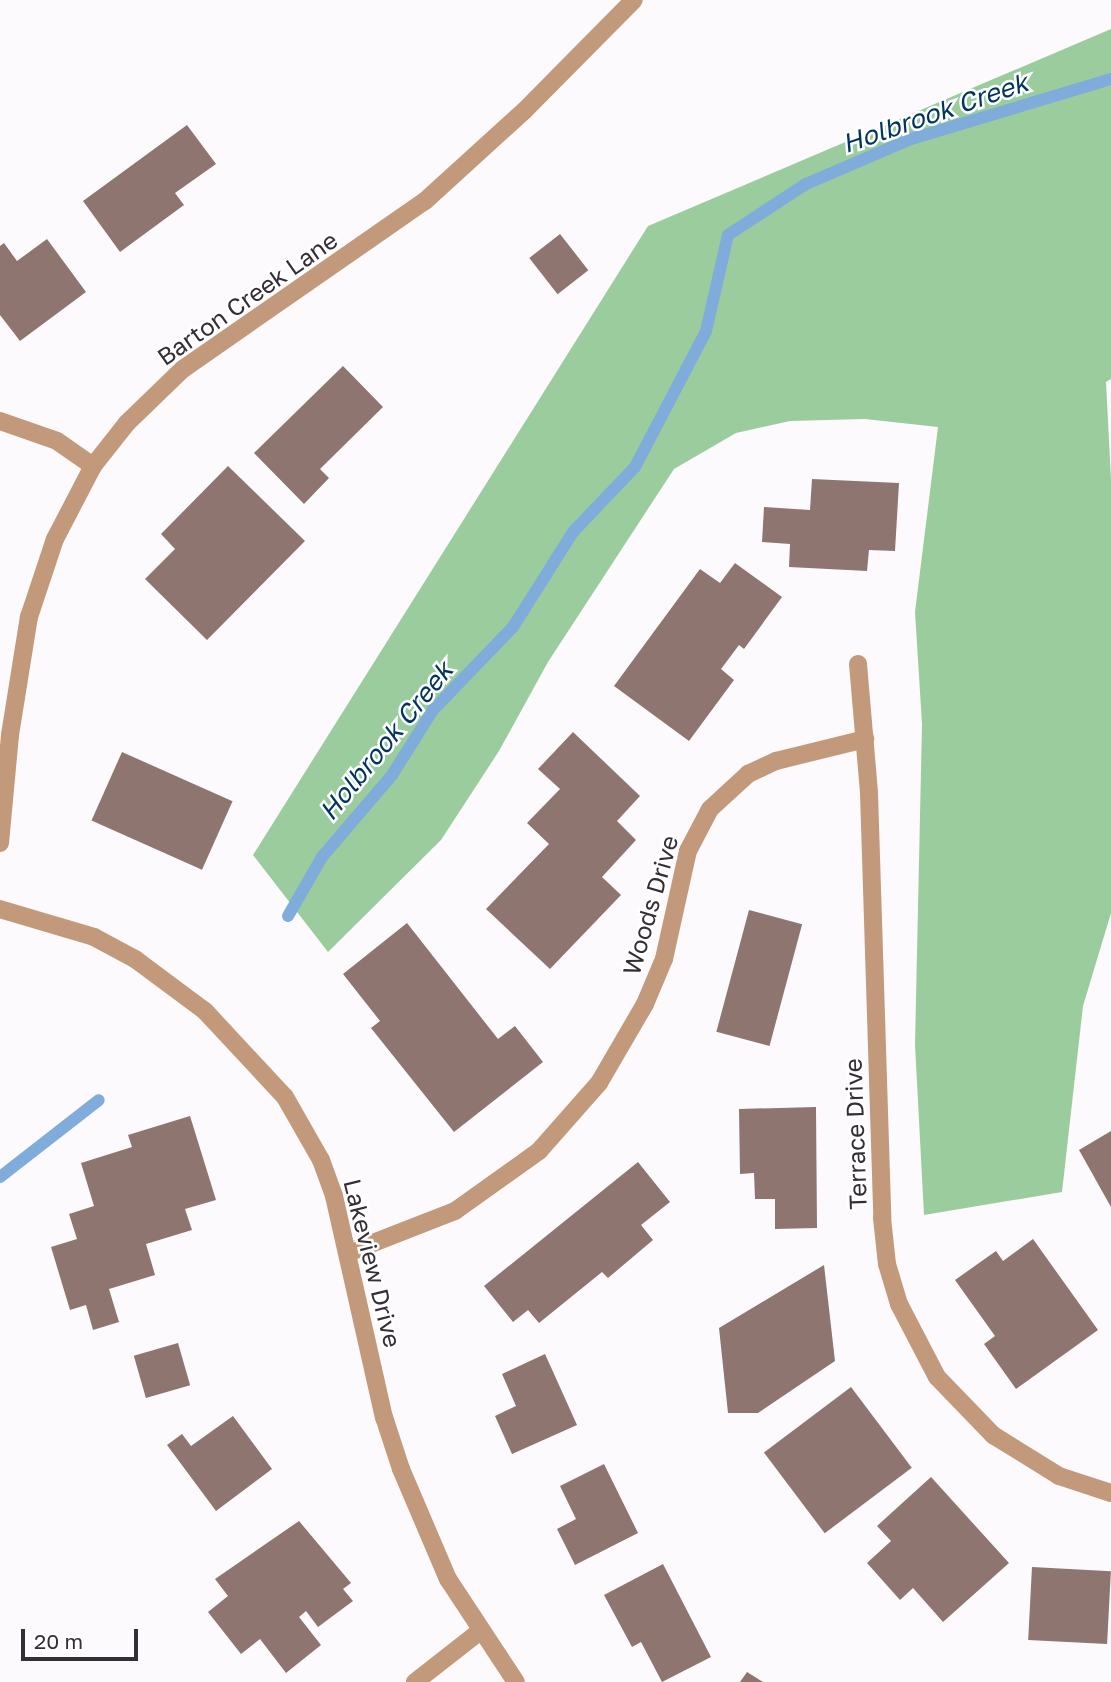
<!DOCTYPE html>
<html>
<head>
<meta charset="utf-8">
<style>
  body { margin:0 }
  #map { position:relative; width:1111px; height:1682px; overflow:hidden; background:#fdfafe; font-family:"Golos Text",sans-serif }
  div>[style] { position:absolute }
  .forest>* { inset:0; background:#9bcc9e }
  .stream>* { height:12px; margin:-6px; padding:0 6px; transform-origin:6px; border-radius:6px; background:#7facda }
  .building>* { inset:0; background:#8e756f; transform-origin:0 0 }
  .minor>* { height:18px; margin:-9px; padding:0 9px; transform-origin:9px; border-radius:9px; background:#c29a7b }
  .tertiary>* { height:18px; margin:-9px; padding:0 9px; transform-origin:9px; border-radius:9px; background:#c29a7b }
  span { translate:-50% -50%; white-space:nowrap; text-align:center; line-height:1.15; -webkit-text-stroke:5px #fff; paint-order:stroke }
  .street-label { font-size:24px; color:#342e36 }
  .water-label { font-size:26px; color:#00345f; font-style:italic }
  .scale { position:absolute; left:21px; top:1629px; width:117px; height:32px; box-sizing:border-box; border:4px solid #342e36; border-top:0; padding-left:9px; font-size:21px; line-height:24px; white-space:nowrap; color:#342e36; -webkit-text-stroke:5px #fff; paint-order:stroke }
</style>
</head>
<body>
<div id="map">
  <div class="forest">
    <div style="clip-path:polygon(1111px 29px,1111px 379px,1106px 382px,1111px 480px,1111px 913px,1083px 1006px,1062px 1192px,924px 1215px,915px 1045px,922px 724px,915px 612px,938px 427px,865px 419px,790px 421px,736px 433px,674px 469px,548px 662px,499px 751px,441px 840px,328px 952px,253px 855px,648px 226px)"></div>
  </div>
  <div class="stream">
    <div style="left:288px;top:916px;width:68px;rotate:-60deg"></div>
    <div style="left:322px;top:857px;width:108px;rotate:-49.5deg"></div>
    <div style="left:392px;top:775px;width:77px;rotate:-57.8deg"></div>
    <div style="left:433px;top:710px;width:115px;rotate:-46.1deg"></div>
    <div style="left:513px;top:627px;width:112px;rotate:-57.7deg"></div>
    <div style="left:573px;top:532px;width:90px;rotate:-46.4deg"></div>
    <div style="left:635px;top:467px;width:153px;rotate:-62.4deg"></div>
    <div style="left:706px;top:331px;width:98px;rotate:-77.1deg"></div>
    <div style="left:728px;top:235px;width:93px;rotate:-33.2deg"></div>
    <div style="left:806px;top:184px;width:114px;rotate:-23.2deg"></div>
    <div style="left:911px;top:139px;width:209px;rotate:-16.7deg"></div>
    <div style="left:0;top:1177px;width:125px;rotate:-37.9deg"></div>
  </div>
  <div class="building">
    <div style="clip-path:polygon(187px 125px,216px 164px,175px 193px,184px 205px,120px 252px,83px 201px)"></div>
    <div style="left:560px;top:234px;width:46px;height:39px;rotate:52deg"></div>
    <div style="clip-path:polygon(47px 239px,86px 292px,20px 341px,0 315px,0 246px,4px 243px,17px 261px)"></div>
    <div style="clip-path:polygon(343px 366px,383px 407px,320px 469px,329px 478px,304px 504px,254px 453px)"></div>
    <div style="clip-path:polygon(228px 466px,305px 541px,207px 640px,145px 579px,175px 549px,161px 534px)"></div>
    <div style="clip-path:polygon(812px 479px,899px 483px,895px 551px,869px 550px,867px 571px,789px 567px,790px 544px,762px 542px,764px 507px,810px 510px)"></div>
    <div style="clip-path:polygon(735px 563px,782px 597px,744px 649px,739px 645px,721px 669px,734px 680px,689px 741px,614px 686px,700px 569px,720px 583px)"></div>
    <div style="clip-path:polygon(573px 732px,640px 796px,617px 821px,636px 840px,602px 877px,621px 895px,550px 969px,486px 909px,549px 844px,527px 823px,560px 789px,538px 769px)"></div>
    <div style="left:122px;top:752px;width:121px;height:75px;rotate:24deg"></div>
    <div style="left:749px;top:910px;width:55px;height:126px;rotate:15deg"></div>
    <div style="clip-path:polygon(407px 923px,498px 1039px,515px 1026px,543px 1062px,454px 1132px,371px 1028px,380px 1021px,343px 974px)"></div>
    <div style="clip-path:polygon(816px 1107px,817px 1228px,775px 1229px,775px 1199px,755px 1199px,754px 1173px,740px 1174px,739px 1109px)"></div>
    <div style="clip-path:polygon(190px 1116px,216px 1200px,185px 1209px,192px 1230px,146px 1244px,155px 1275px,109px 1289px,119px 1322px,93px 1330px,86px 1305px,70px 1310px,51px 1247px,77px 1239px,69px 1214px,94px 1206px,81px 1163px,132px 1147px,128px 1135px)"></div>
    <div style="clip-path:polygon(1111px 1131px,1111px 1207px,1079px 1150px)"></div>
    <div style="clip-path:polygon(638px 1162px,670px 1202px,641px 1225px,653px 1240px,608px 1278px,602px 1272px,539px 1323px,528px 1310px,513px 1322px,484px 1286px)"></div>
    <div style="clip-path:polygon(1033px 1239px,1098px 1330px,1016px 1389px,984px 1344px,995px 1336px,955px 1280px,996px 1251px,1003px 1261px)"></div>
    <div style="clip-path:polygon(824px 1265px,835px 1361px,758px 1413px,728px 1413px,719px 1328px)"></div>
    <div style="left:178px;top:1343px;width:44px;height:46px;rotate:74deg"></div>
    <div style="clip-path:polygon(545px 1354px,577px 1425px,512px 1454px,495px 1416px,516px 1406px,502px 1374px)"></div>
    <div style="left:851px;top:1387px;width:101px;height:109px;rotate:53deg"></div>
    <div style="clip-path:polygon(233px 1416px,272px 1469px,216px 1511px,167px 1445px,182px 1434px,191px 1446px)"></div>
    <div style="clip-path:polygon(604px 1464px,638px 1533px,575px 1565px,557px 1529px,576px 1519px,560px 1486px)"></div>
    <div style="clip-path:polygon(931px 1477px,1009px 1563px,943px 1622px,913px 1588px,900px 1600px,867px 1563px,891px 1541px,877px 1526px)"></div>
    <div style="clip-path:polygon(299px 1521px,351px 1583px,343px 1589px,353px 1601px,318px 1627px,306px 1611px,299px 1617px,321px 1645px,286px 1673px,260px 1639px,241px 1654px,208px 1612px,228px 1596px,215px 1579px)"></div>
    <div style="clip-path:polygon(663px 1564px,711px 1657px,662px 1682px,641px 1642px,632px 1647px,604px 1595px)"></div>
    <div style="left:1032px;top:1567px;width:79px;height:73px;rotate:3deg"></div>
    <div style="clip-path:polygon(747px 1672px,763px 1682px,740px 1682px)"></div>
  </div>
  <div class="minor">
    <div style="left:0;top:421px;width:60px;rotate:19.3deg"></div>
    <div style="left:57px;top:441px;width:44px;rotate:34.8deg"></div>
    <div style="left:858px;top:664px;width:129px;rotate:85.1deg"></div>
    <div style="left:869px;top:793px;width:425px;rotate:88.2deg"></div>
    <div style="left:882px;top:1218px;width:46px;rotate:83.8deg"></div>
    <div style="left:887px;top:1264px;width:42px;rotate:73.3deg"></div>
    <div style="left:899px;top:1304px;width:82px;rotate:62.5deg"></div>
    <div style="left:937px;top:1377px;width:81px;rotate:46deg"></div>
    <div style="left:993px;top:1435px;width:78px;rotate:31.8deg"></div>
    <div style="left:1059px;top:1476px;width:55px;rotate:18.1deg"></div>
    <div style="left:0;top:843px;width:108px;rotate:-84.7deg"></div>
    <div style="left:10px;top:735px;width:120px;rotate:-80.9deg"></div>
    <div style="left:29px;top:617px;width:82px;rotate:-71.6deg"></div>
    <div style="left:55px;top:539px;width:82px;rotate:-62.5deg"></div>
    <div style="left:93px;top:466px;width:55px;rotate:-51.7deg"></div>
    <div style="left:127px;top:423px;width:78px;rotate:-44deg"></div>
    <div style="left:183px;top:369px;width:295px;rotate:-34.8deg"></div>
    <div style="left:425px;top:201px;width:134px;rotate:-42.3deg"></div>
    <div style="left:524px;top:111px;width:156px;rotate:-45.3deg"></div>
    <div style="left:350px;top:1252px;width:113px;rotate:-21.3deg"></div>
    <div style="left:455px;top:1211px;width:103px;rotate:-35.5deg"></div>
    <div style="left:539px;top:1151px;width:91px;rotate:-48.6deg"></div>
    <div style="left:599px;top:1083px;width:91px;rotate:-59.8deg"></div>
    <div style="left:645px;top:1004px;width:49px;rotate:-67.1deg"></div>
    <div style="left:664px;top:959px;width:111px;rotate:-77.5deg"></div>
    <div style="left:688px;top:851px;width:47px;rotate:-62.4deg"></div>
    <div style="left:710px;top:809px;width:52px;rotate:-42.6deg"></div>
    <div style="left:748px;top:774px;width:31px;rotate:-25deg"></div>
    <div style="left:776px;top:761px;width:92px;rotate:-13.9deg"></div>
    <div style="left:415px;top:1682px;width:81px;rotate:-38deg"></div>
  </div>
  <div class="tertiary">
    <div style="left:0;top:909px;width:98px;rotate:16.6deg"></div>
    <div style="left:94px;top:937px;width:47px;rotate:28.2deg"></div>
    <div style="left:135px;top:959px;width:87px;rotate:36.6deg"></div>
    <div style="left:205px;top:1011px;width:117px;rotate:47.1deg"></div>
    <div style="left:285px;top:1097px;width:73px;rotate:60.3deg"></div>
    <div style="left:321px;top:1160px;width:38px;rotate:70deg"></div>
    <div style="left:334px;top:1196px;width:227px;rotate:77.3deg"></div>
    <div style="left:384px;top:1417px;width:55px;rotate:71.9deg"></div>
    <div style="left:401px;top:1469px;width:120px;rotate:66.9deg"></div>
    <div style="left:448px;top:1579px;width:123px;rotate:56.6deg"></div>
  </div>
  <div class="street-label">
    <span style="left:247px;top:298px;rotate:-35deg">Barton Creek Lane</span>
    <span style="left:650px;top:905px;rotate:-74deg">Woods Drive</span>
    <span style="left:855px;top:1134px;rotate:-92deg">Terrace Drive</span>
    <span style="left:373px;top:1263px;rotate:76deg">Lakeview Drive</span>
  </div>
  <div class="water-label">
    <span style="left:935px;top:113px;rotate:-19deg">Holbrook Creek</span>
    <span style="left:386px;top:741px;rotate:-51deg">Holbrook Creek</span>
  </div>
  <div class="scale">20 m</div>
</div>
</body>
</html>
